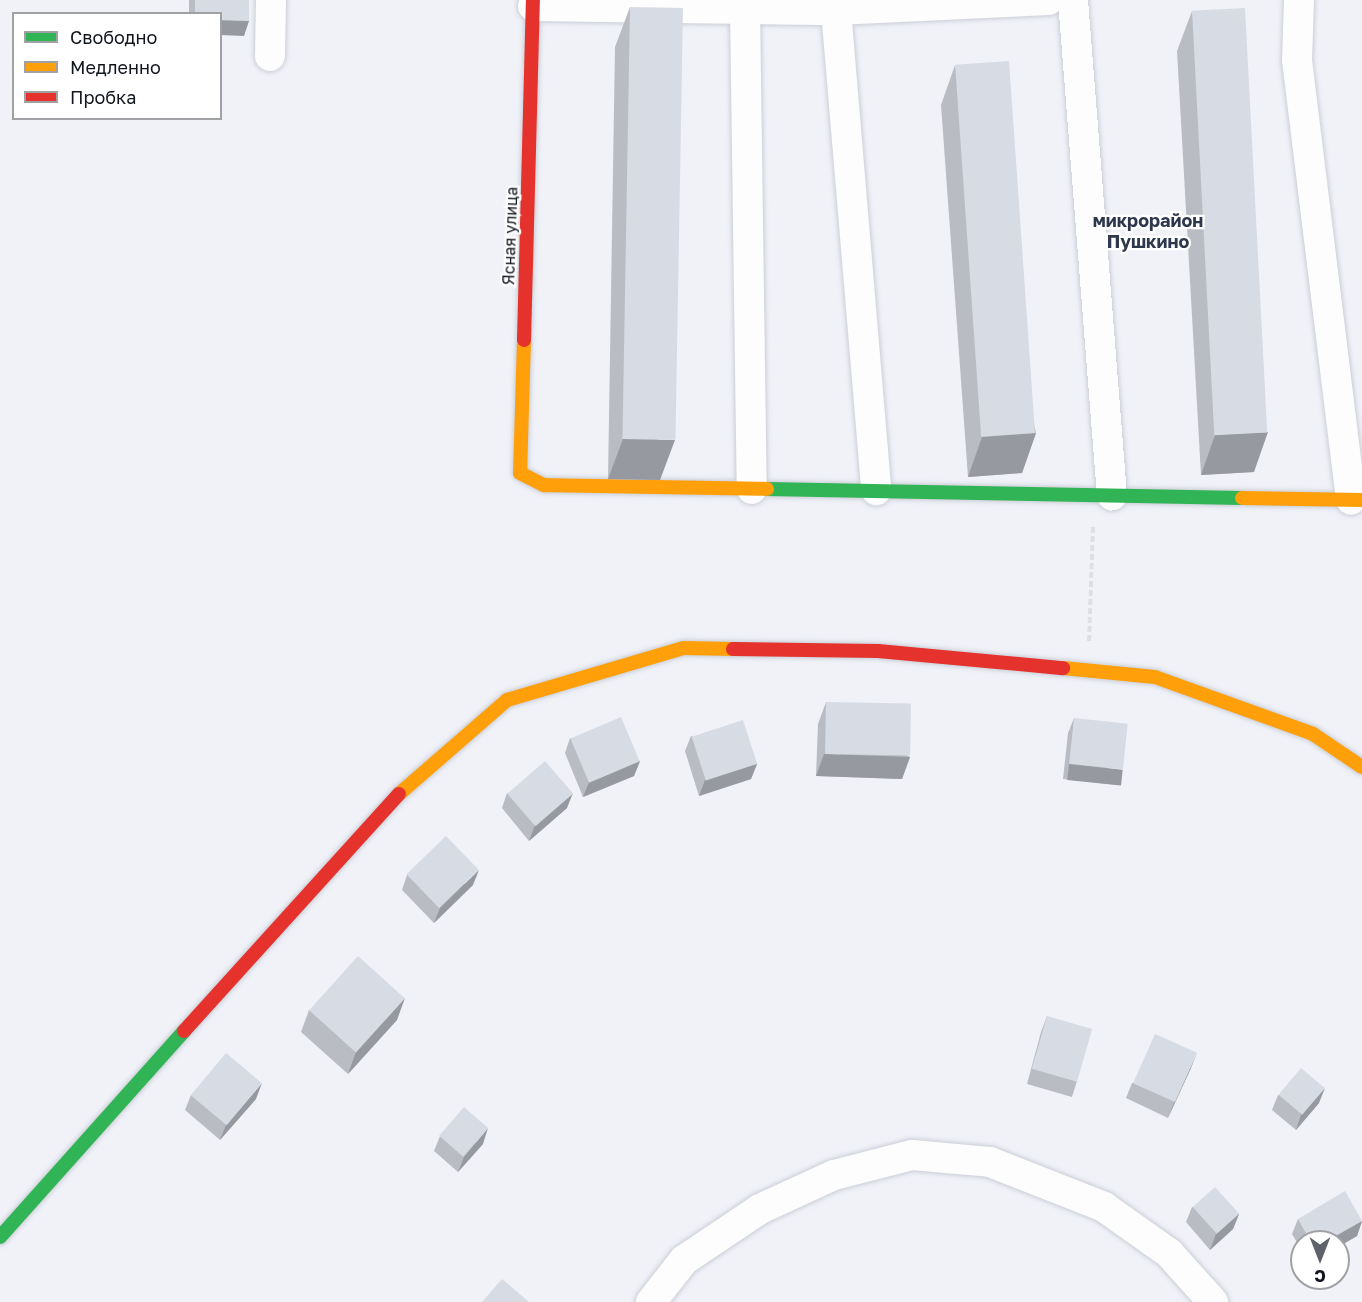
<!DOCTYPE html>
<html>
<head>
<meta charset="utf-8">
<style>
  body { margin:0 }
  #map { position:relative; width:1362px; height:1302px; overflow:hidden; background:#f0f2f8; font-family:"Golos Text",sans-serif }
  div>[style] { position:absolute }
  .path>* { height:4px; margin-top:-2px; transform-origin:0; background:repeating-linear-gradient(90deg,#dedfe1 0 6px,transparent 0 9px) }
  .roads { filter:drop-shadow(0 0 2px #cbced6) drop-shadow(0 0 2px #cbced6) }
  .street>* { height:30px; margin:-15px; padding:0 15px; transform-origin:15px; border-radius:15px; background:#fdfdfe }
  .fast>* { height:14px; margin:-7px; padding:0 7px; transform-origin:7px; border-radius:7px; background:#30b455 }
  .slow>* { height:14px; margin:-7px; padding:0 7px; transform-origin:7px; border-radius:7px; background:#ff9f0a }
  .jam>* { height:14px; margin:-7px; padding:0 7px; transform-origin:7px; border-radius:7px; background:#e5322d }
  .wall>* { inset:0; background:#b9bcc3 }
  .shaded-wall>* { inset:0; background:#96999f; transform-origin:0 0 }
  .building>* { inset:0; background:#d7dbe3; transform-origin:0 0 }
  span { translate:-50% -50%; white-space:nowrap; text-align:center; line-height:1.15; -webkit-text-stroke:4.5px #fff; paint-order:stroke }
  .street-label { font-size:16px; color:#11151e }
  .neighbourhood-label { font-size:18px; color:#2e384c; font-weight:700 }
  .legend { position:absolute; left:12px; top:12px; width:210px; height:108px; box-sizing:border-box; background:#fff; border:2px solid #a0a1a5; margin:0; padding:8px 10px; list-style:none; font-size:18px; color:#11151e }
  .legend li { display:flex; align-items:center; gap:12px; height:30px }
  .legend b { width:30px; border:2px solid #a0a1a5 }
  .north { position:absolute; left:1290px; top:1230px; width:60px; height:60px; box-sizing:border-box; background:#fff; border:2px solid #a0a1a5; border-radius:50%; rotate:180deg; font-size:16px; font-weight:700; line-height:24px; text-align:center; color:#11151e }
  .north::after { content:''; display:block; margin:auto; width:21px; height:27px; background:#5f626a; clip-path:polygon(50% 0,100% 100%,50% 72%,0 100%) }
</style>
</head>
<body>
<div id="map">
  <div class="path">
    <div style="left:1089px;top:641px;width:116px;rotate:-88deg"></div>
  </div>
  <div class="roads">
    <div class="street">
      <div style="left:1073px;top:0;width:497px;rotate:85.5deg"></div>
      <div style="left:1299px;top:0;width:60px;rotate:91.9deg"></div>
      <div style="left:1297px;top:60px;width:443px;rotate:83deg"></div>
      <div style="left:533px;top:6px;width:303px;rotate:0.8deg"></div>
      <div style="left:836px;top:10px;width:213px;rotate:-2.7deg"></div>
      <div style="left:745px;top:8px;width:481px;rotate:89.2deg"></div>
      <div style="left:836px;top:10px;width:482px;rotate:85.2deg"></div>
      <div style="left:270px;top:56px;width:56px;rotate:-89deg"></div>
      <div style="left:651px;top:1302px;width:53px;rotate:-51.8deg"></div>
      <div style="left:684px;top:1260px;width:92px;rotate:-33.9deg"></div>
      <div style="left:760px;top:1209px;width:81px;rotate:-24.7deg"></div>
      <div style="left:834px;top:1175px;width:81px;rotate:-14.4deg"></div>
      <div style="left:912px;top:1155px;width:78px;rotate:5.1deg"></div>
      <div style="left:990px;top:1162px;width:123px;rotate:21.5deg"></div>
      <div style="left:1104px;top:1207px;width:80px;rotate:35.3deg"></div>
      <div style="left:1169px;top:1253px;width:66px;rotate:48.1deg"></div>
    </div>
    <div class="fast">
      <div style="left:767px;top:489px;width:475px;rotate:1.1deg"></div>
      <div style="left:0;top:1237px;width:276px;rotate:-48.2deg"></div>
    </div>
    <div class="slow">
      <div style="left:524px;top:340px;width:133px;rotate:91.7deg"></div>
      <div style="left:520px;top:473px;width:27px;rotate:27deg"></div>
      <div style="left:544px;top:485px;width:223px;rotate:1deg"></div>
      <div style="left:1242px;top:498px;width:120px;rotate:1deg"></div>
      <div style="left:1063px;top:668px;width:92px;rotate:5.6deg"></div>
      <div style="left:1155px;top:677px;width:168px;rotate:19.8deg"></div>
      <div style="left:1313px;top:734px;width:59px;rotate:34deg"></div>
      <div style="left:399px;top:794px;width:143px;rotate:-41deg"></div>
      <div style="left:507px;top:700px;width:184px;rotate:-16.4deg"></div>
      <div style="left:684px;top:648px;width:49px;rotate:1.2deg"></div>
    </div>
    <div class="jam">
      <div style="left:524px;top:340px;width:340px;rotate:-88.5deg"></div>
      <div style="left:733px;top:649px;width:145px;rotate:0.8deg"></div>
      <div style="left:878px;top:651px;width:186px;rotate:5.3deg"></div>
      <div style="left:184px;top:1031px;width:320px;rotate:-47.8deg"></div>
    </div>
  </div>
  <div class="wall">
    <div style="clip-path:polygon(189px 0,249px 0,244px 36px,220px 14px,189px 14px)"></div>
    <div style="clip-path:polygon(630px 7px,660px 480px,608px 479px,615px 47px)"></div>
    <div style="clip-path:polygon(1192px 11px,1254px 472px,1201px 475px,1177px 51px)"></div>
    <div style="clip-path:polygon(955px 65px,1036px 433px,1022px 473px,968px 477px,941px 105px)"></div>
    <div style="clip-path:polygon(826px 702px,910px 757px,902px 779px,816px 776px,818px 724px)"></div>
    <div style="clip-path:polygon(1074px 718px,1118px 785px,1063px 779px,1068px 733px)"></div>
    <div style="clip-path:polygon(691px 736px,757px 764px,751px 779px,699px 796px,685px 751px)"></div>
    <div style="clip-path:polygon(570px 738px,640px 761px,634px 776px,583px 797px,565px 753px)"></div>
    <div style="clip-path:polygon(507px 793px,567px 808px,529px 841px,502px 808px)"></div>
    <div style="clip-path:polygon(407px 875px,473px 885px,434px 923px,402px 890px)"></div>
    <div style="clip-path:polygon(309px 1010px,397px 1020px,348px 1074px,301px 1032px)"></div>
    <div style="clip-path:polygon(1047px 1016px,1077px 1081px,1072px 1097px,1027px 1084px,1041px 1032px)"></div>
    <div style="clip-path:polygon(1191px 1068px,1168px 1118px,1126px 1098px,1132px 1083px)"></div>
    <div style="clip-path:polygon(191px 1095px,256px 1099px,220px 1140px,185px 1110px)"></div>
    <div style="clip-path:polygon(1278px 1095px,1319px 1103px,1296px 1130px,1272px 1110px)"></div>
    <div style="clip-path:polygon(440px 1136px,483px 1144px,458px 1172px,434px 1151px)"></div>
    <div style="clip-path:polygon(1192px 1207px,1239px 1214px,1233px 1229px,1210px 1250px,1186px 1222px)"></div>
    <div style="clip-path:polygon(1298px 1219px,1362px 1221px,1357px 1236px,1338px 1247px,1338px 1242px,1302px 1242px,1302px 1251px,1292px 1234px)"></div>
  </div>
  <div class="shaded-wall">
    <div style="clip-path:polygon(220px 20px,249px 21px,244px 36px,220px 35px)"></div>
    <div style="clip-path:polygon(1268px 432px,1254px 472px,1201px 475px,1215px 435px)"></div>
    <div style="clip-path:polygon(1036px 433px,1022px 473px,968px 477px,982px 437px)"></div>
    <div style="clip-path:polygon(623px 439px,675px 440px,660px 480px,608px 479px)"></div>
    <div style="clip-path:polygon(824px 754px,910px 757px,902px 779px,816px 776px)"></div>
    <div style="clip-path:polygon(640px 761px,634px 776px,583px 797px,589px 782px)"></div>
    <div style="clip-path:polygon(757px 764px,751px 779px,699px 796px,705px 780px)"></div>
    <div style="left:1069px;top:764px;width:54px;height:16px;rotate:6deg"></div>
    <div style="clip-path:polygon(573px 793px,567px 808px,529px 841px,535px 825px)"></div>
    <div style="clip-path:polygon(479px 870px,473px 885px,434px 923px,440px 908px)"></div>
    <div style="clip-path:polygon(405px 998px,397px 1020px,348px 1074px,356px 1052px)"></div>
    <div style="clip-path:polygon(1197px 1053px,1191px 1068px,1168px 1118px,1174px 1103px)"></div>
    <div style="clip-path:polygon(262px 1083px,256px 1099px,220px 1140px,226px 1125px)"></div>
    <div style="clip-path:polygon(1325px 1088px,1319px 1103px,1296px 1130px,1301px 1115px)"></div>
    <div style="clip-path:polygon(488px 1128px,483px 1144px,458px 1172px,464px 1157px)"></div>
    <div style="clip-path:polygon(1239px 1214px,1233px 1229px,1210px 1250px,1216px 1234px)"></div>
    <div style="clip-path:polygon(1362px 1221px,1357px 1236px,1338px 1247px,1338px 1242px,1325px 1242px)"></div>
  </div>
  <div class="building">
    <div style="clip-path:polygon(195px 0,249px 0,249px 21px,220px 20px,220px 14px,195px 14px)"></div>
    <div style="left:630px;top:7px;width:53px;height:432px;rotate:1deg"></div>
    <div style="left:1245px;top:8px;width:425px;height:53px;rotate:87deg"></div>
    <div style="left:1009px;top:61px;width:373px;height:54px;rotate:86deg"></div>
    <div style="left:826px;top:702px;width:85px;height:52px;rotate:1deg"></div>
    <div style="left:621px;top:717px;width:48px;height:55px;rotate:67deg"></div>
    <div style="left:1074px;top:718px;width:54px;height:46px;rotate:6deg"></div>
    <div style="left:743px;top:720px;width:46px;height:54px;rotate:72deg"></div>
    <div style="left:545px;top:761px;width:43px;height:50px;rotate:49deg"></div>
    <div style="left:446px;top:836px;width:47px;height:55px;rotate:46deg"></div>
    <div style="left:358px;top:956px;width:63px;height:73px;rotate:42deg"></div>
    <div style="left:1047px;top:1016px;width:47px;height:55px;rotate:16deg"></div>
    <div style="left:1155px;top:1034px;width:46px;height:54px;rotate:24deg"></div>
    <div style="left:226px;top:1053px;width:47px;height:55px;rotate:40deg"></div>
    <div style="left:1301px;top:1068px;width:31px;height:35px;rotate:40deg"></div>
    <div style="left:464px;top:1107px;width:32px;height:38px;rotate:41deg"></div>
    <div style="left:1215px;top:1187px;width:36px;height:30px;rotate:48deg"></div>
    <div style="clip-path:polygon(1345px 1191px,1362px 1221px,1325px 1242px,1311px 1242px,1298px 1219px)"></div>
    <div style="clip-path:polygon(502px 1279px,529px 1302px,482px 1302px)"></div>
  </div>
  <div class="street-label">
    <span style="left:510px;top:236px;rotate:-88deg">Ясная улица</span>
  </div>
  <div class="neighbourhood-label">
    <span style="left:1148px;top:231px">микрорайон<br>Пушкино</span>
  </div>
  <ul class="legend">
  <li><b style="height:8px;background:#30b455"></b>Свободно</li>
  <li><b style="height:8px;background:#ff9f0a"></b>Медленно</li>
  <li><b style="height:8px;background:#e5322d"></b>Пробка</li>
  </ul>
  <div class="north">С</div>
</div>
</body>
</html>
